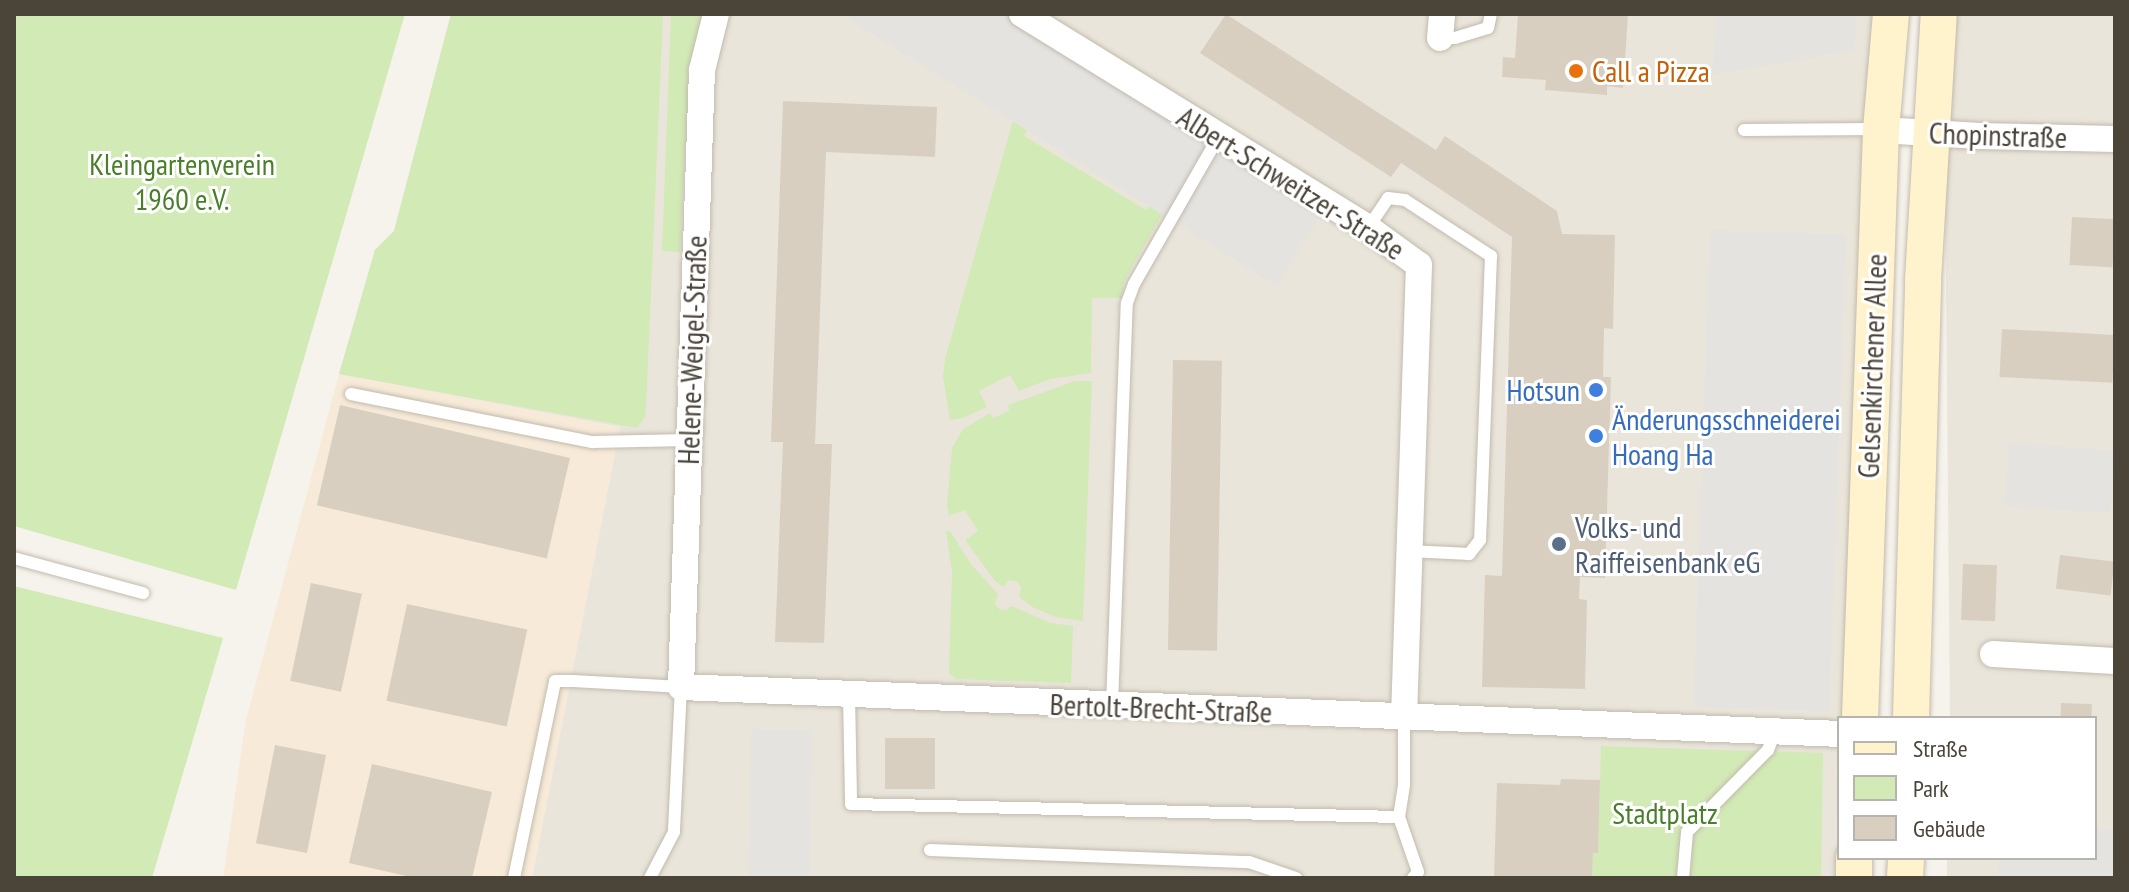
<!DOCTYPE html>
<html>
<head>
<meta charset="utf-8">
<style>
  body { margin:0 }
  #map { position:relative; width:2129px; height:892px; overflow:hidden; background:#f6f3ec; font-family:"PT Sans Narrow",sans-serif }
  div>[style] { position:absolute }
  .residential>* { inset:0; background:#eae5da }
  .commercial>* { inset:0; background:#f7ead8 }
  .green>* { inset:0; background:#d2eab5 }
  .parking>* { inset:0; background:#e5e3e0; transform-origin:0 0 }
  .building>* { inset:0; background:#d8cfc1; transform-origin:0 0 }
  .roads { filter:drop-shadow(0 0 2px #c2bbae) drop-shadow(0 0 2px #c2bbae) }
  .lane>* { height:12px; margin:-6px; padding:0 6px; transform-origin:6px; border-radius:6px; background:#fff }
  .street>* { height:26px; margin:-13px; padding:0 13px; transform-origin:13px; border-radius:13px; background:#fff }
  .secondary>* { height:36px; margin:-18px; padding:0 18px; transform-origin:18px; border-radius:18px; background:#fff3cd }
  .dots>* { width:22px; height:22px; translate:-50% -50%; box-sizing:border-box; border:4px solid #fff; border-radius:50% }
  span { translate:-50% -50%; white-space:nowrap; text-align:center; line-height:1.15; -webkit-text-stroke:6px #fff; paint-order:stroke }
  .food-label { font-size:30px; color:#c56008 }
  .left { translate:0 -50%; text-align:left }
  .street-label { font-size:30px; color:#4b4439 }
  .park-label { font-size:30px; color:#4a7f2a }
  .shop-label { font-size:30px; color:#366cbe }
  .right { translate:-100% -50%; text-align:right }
  .service-label { font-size:30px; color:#4e5e75 }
  .frame { position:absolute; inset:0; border:16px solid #4b4439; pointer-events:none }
  .legend { position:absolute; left:1837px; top:716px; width:260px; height:144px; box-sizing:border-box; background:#fff; border:2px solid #b7b4b0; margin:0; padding:10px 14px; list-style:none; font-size:24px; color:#4b4439 }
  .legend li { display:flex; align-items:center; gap:16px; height:40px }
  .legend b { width:40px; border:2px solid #b7b4b0 }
</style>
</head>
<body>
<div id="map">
  <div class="residential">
    <div style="clip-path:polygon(451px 14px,1877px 14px,1845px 718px,1839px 718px,1839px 878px,532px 878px,620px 427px,339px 374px,375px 250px,394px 231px)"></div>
    <div style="clip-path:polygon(1955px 14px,2115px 14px,2115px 878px,1947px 878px,1947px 858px,2095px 858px,2095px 718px,1950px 718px,1945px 173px)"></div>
  </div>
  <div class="commercial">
    <div style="clip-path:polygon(339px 374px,620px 427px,532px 878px,223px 878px,246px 720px)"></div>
  </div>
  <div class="green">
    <div style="clip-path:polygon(14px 14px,405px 14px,236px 590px,14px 526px)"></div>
    <div style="clip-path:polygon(451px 14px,663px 14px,646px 407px,645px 417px,637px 428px,339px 374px,375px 250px,394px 231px)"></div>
    <div style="clip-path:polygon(671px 14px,706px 17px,685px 146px,680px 252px,662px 251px)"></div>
    <div style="clip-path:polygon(1014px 117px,1035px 118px,1024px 136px,1146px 210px,1155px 195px,1165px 209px,1124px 281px,1122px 298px,1092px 298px,1091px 373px,1050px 379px,1019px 391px,1010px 375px,979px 391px,987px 407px,963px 418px,950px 420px,943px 377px,945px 359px)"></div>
    <div style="clip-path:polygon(1075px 381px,1092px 381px,1083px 621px,1056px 617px,1034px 608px,1019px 597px,1021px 587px,1016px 581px,1009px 580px,1003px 587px,995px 581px,965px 540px,978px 531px,965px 510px,949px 516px,947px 504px,952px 448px,963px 429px,990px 413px,993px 418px,1009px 411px,1008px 405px)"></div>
    <div style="clip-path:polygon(946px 531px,950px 531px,971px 564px,998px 594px,995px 603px,999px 609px,1006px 610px,1012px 606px,1050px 623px,1073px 626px,1071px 683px,957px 679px,949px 674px,952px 572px)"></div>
    <div style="clip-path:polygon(14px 586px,223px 638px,152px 878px,14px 878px)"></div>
    <div style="clip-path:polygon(1601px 746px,1823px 753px,1821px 878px,1592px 878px,1593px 853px,1598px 853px)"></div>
  </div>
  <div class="parking">
    <div style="clip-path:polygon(840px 14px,1002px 14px,1322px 213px,1277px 286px)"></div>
    <div style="clip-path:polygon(1717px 14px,1857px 14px,1854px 50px,1712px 75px)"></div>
    <div style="left:1710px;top:230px;width:136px;height:477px;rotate:2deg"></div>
    <div style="left:2009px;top:443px;width:106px;height:63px;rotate:4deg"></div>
    <div style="left:751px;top:729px;width:61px;height:149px;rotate:1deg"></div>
    <div style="clip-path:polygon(2095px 829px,2115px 830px,2115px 878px,1998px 878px,1999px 858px,2095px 858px)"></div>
  </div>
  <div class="building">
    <div style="clip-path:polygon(1226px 14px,1436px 150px,1445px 136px,1557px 211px,1562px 234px,1615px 235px,1613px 329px,1604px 328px,1603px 377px,1611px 377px,1605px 578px,1580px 577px,1579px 599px,1587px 600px,1585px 689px,1482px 687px,1485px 575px,1502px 576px,1512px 237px,1401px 163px,1391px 177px,1200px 53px)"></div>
    <div style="clip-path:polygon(1518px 14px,1628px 15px,1623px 88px,1607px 86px,1607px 95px,1545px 90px,1546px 80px,1502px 77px,1503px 57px,1515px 58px)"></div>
    <div style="clip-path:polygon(783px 101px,937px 107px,935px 157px,826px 152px,815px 444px,832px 444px,824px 643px,775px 642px,783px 442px,771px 442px)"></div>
    <div style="left:2072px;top:217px;width:43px;height:48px;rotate:3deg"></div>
    <div style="left:2002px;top:329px;width:113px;height:48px;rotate:3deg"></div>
    <div style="left:1173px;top:360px;width:49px;height:290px;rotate:1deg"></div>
    <div style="left:340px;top:405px;width:236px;height:103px;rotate:13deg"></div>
    <div style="left:2060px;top:555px;width:55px;height:34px;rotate:7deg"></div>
    <div style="left:1963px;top:564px;width:34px;height:56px;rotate:2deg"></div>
    <div style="left:311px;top:583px;width:52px;height:100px;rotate:12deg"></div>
    <div style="left:407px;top:604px;width:123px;height:99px;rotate:12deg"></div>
    <div style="left:2061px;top:703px;width:31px;height:15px;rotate:2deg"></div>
    <div style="left:885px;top:738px;width:50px;height:51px"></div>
    <div style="left:275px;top:745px;width:52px;height:100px;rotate:11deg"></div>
    <div style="clip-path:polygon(372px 764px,492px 792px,472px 878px,415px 878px,349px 863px)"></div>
    <div style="clip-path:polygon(1561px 779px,1600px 780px,1598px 853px,1593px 853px,1592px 878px,1494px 878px,1497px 783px,1560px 785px)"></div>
  </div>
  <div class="roads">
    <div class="lane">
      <div style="left:1440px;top:38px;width:15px"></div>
      <div style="left:1455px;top:38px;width:34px;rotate:-17deg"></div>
      <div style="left:1488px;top:28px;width:14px;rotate:-78deg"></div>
      <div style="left:1744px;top:130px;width:133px;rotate:-0.4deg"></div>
      <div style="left:1368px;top:228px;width:36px;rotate:-56deg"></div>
      <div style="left:1388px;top:198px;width:17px;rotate:7deg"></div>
      <div style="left:1405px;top:200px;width:103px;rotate:33.1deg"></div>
      <div style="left:1491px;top:256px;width:284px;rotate:92.2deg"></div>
      <div style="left:1480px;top:540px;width:18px;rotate:128deg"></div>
      <div style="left:1469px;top:554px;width:59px;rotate:-177.1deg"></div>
      <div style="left:351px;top:394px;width:246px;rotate:11.3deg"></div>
      <div style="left:592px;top:442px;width:97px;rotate:-1.2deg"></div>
      <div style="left:14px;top:558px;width:134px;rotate:15.2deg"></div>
      <div style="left:849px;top:695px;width:109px;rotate:88.9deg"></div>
      <div style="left:851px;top:804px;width:548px;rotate:1.36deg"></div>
      <div style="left:1399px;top:817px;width:32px;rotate:-81deg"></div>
      <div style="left:1404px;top:785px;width:67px;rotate:-90deg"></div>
      <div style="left:1112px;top:706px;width:403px;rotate:-87.9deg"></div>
      <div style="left:1127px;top:303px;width:20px;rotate:-70deg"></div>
      <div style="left:1134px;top:284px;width:168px;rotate:-60.1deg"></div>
      <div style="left:1399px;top:817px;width:58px;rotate:70.9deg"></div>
      <div style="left:1418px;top:872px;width:8px;rotate:130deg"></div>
      <div style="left:930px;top:850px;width:319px;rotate:2.2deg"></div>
      <div style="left:1249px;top:862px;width:50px;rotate:18.8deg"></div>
      <div style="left:514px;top:878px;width:201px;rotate:-78.2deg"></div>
      <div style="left:555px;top:681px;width:19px"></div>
      <div style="left:574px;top:681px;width:107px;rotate:3.2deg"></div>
      <div style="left:681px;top:687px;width:145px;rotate:92.8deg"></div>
      <div style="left:674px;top:832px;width:52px;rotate:117.6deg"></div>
      <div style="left:1683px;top:878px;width:46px;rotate:-85deg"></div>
      <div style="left:1687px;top:832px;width:115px;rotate:-45.4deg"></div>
      <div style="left:1768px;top:750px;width:19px;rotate:-69deg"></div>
    </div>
    <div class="street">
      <div style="left:716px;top:14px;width:58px;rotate:104deg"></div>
      <div style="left:702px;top:70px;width:617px;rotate:91.95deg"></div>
      <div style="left:681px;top:687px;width:1159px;rotate:2.32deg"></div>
      <div style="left:1022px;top:14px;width:407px;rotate:31.7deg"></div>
      <div style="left:1368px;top:228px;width:63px;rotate:36deg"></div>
      <div style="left:1419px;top:265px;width:453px;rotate:91.9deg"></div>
      <div style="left:1440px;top:38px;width:24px;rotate:-85deg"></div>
      <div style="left:1881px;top:130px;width:99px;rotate:3.5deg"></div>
      <div style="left:1980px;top:136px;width:135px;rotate:1.3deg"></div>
      <div style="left:1993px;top:654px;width:122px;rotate:3.3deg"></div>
    </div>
    <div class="secondary">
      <div style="left:1860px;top:718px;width:588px;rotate:-87.95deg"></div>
      <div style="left:1881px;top:130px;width:116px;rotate:-85.1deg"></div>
      <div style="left:1911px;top:718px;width:438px;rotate:-88.4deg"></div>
      <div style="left:1923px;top:280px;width:266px;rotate:-86.6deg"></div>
      <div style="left:1854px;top:878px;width:20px;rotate:-90deg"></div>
      <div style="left:1905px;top:878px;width:20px;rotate:-87deg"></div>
    </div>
  </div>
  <div class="dots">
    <div style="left:1576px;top:71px;background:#e8710a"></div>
    <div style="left:1596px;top:390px;background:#3f7fe0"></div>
    <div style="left:1596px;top:436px;background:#3f7fe0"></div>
    <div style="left:1559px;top:544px;background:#5c6f8a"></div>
  </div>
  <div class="food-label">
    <span class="left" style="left:1592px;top:71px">Call a Pizza</span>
  </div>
  <div class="street-label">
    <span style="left:1998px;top:135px;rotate:2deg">Chopinstraße</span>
    <span style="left:1291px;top:183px;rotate:32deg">Albert-Schweitzer-Straße</span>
    <span style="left:692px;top:350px;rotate:-88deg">Helene-Weigel-Straße</span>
    <span style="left:1872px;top:366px;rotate:-88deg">Gelsenkirchener Allee</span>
    <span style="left:1161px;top:708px;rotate:2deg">Bertolt-Brecht-Straße</span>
  </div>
  <div class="park-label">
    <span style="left:182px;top:181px">Kleingartenverein<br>1960 e.V.</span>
    <span style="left:1665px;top:813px">Stadtplatz</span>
  </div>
  <div class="shop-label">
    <span class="right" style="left:1580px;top:390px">Hotsun</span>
    <span class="left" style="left:1612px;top:436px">Änderungsschneiderei<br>Hoang Ha</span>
  </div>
  <div class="service-label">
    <span class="left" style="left:1575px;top:544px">Volks- und<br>Raiffeisenbank eG</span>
  </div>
  <div class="frame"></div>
  <ul class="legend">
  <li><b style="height:10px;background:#fff3cd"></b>Straße</li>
  <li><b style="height:22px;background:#d2eab5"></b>Park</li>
  <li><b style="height:22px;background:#d8cfc1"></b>Gebäude</li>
  </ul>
</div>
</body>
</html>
